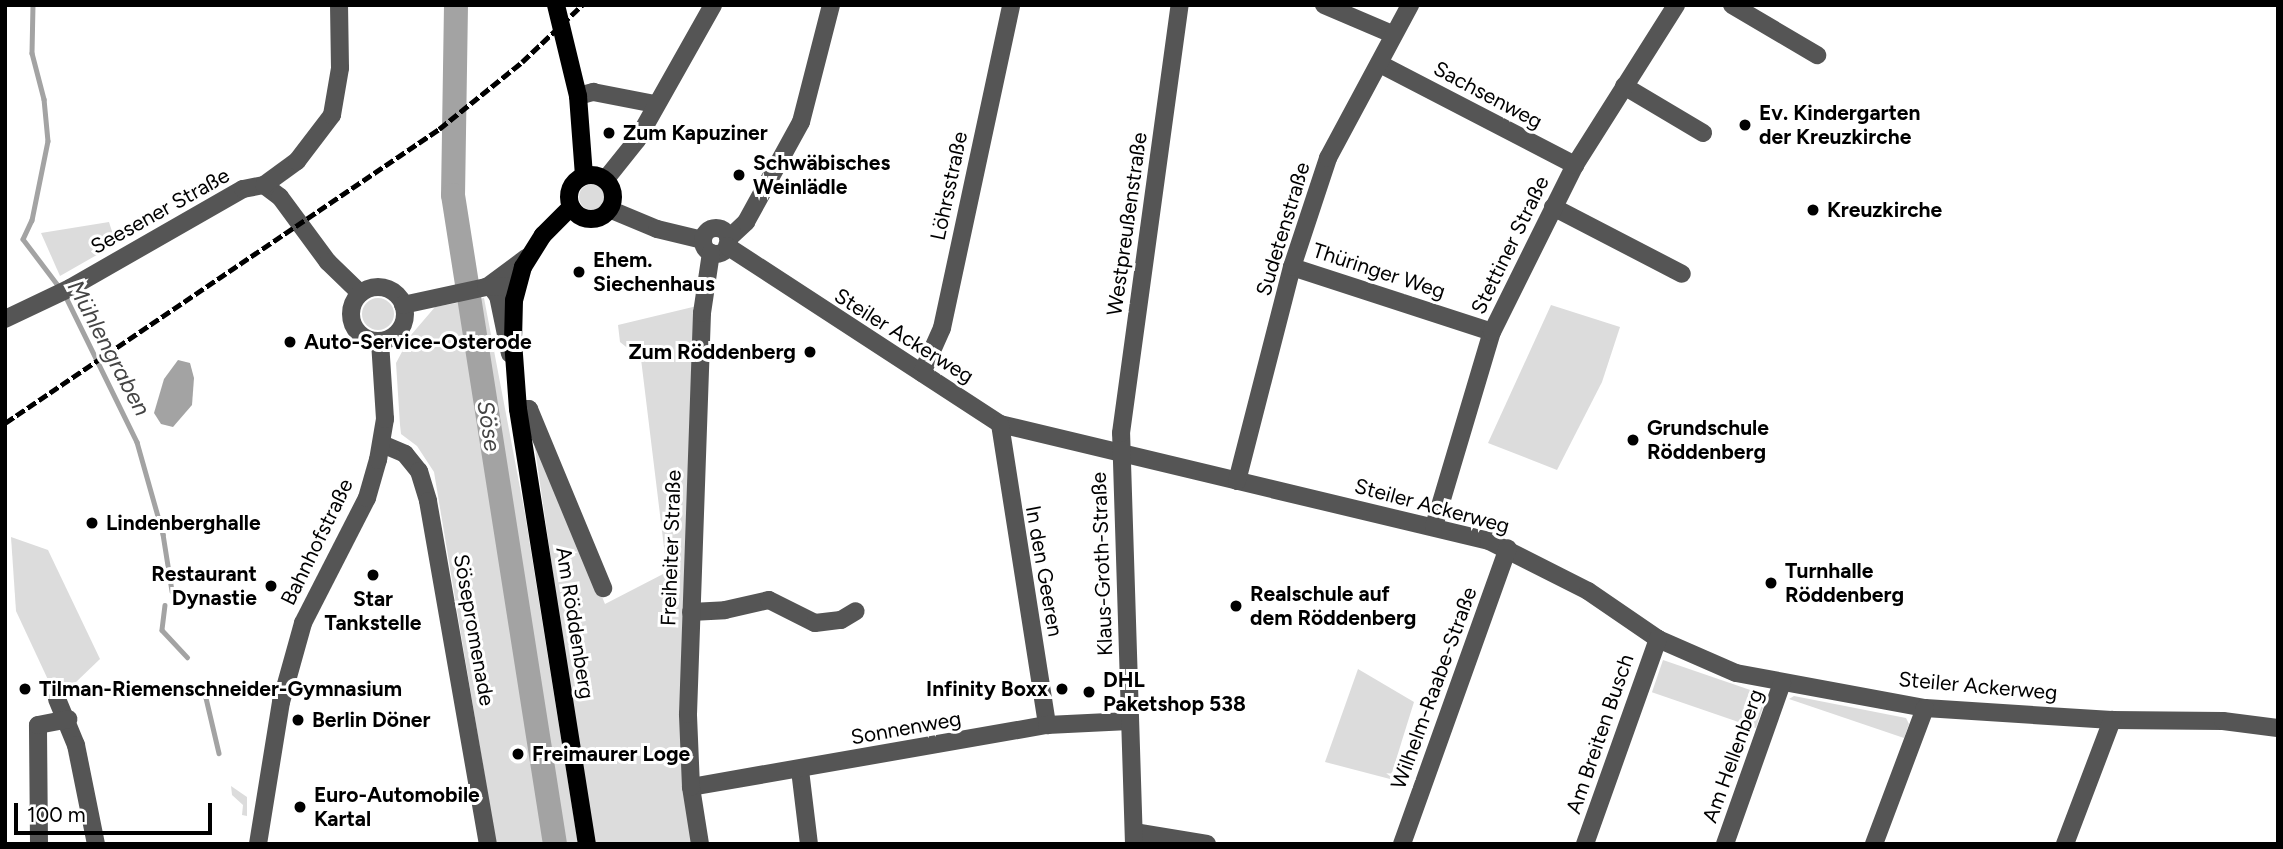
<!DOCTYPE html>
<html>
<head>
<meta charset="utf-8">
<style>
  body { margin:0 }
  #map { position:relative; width:2283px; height:849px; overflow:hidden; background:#fff; font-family:Figtree,sans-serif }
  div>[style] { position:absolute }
  .green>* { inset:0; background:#dcdcdc; transform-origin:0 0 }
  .round { border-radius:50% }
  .water>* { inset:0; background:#a3a3a3 }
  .stream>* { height:4.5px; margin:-2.25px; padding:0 2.25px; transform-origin:2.25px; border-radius:2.25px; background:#a3a3a3 }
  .river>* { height:24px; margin:-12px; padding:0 12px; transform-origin:12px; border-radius:12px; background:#a3a3a3 }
  .minor>* { height:18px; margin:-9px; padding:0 9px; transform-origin:9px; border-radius:9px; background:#555 }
  .minor>.ring { margin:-9px; padding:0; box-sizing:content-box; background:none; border:18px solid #555; border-radius:50% }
  .major>* { height:18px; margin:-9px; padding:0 9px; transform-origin:9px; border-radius:9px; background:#000 }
  .major>.ring { margin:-9px; padding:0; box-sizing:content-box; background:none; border:18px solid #000; border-radius:50% }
  .rail>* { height:4.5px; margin-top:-2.25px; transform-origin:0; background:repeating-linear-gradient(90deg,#000 0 10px,transparent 0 13.5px) }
  .dots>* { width:19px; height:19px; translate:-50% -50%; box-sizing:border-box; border:4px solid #fff; border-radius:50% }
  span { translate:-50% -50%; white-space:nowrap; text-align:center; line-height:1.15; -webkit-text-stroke:6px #fff; paint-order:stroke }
  .street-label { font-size:21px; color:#000 }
  .poi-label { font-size:21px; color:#000; font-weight:700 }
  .left { translate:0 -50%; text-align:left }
  .right { translate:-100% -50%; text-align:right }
  .water-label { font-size:23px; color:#444; font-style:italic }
  .frame { position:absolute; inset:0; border:7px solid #000; pointer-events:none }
  .scale { position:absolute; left:14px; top:803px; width:198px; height:32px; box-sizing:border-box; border:4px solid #000; border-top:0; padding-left:9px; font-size:21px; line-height:24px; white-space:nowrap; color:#000; -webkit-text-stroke:5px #fff; paint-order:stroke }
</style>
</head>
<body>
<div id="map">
  <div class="green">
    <div class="round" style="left:579px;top:184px;width:26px;height:26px"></div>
    <div style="clip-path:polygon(109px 222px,116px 244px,60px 276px,41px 233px)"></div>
    <div style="clip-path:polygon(484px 298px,525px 514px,578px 844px,496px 844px,434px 472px,417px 446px,401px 434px,400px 425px,396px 363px,411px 335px,435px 307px)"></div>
    <div class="round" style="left:362px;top:298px;width:32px;height:32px"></div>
    <div style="clip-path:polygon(1551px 305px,1620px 327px,1602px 382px,1557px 470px,1488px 443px)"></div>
    <div style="clip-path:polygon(697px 306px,696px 844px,592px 844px,531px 421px,605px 604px,667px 572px,641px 359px,620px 342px,618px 325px)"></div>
    <div style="clip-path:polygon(11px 537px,48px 550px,100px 659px,75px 683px,50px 684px,16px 611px)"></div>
    <div style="left:1663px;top:660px;width:110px;height:34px;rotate:19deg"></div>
    <div style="clip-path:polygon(1358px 669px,1414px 702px,1390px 779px,1325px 762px)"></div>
    <div style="clip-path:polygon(1794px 696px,1906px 718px,1909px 724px,1904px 738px,1789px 699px)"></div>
    <div style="clip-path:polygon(231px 786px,247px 797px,247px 816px,242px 815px,243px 805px,232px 795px)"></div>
  </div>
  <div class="water">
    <div style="clip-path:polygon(178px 360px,190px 363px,194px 378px,192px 405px,173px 427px,161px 424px,154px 413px,164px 379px)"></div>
  </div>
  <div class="stream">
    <div style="left:33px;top:5px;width:48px;rotate:91.2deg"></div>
    <div style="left:32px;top:53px;width:48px;rotate:75.4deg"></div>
    <div style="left:44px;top:99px;width:42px;rotate:84.6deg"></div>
    <div style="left:48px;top:141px;width:81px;rotate:101.4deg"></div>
    <div style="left:32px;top:220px;width:21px;rotate:115deg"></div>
    <div style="left:23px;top:239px;width:61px;rotate:52.9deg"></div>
    <div style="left:65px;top:295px;width:164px;rotate:63.9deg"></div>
    <div style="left:137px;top:442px;width:96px;rotate:74.2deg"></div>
    <div style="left:163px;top:534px;width:58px;rotate:81deg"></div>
    <div style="left:165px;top:605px;width:25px;rotate:97deg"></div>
    <div style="left:162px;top:630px;width:37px;rotate:47deg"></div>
    <div style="left:203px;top:685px;width:70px;rotate:76.8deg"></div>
  </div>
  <div class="river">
    <div style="left:456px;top:5px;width:190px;rotate:90.9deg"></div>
    <div style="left:453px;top:195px;width:657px;rotate:81.07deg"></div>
  </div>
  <div class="minor">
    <div style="left:1324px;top:5px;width:74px;rotate:23.1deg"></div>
    <div style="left:1732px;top:5px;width:99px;rotate:30.5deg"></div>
    <div style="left:1380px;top:64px;width:220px;rotate:27.4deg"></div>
    <div style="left:1624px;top:86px;width:92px;rotate:30.7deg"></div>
    <div style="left:578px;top:96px;width:16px;rotate:-15deg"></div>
    <div style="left:593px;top:92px;width:63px;rotate:11deg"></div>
    <div style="left:605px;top:180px;width:51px;rotate:-51.3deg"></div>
    <div style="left:637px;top:140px;width:155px;rotate:-60.6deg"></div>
    <div style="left:264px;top:185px;width:20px;rotate:37deg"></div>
    <div style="left:280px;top:197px;width:81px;rotate:53.6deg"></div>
    <div style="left:328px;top:262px;width:45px;rotate:44.1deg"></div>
    <div style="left:1553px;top:207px;width:145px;rotate:27.4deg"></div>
    <div style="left:609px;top:209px;width:52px;rotate:22.6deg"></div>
    <div style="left:657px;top:229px;width:47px;rotate:13.4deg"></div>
    <div class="ring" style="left:703px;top:228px;width:8px;height:8px"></div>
    <div style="left:728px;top:239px;width:25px;rotate:-43deg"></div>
    <div style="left:746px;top:222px;width:114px;rotate:-61.2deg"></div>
    <div style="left:801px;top:122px;width:121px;rotate:-75.6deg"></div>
    <div style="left:727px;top:246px;width:326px;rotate:33.1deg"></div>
    <div style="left:1000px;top:424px;width:503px;rotate:13.46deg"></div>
    <div style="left:1489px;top:541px;width:111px;rotate:26.8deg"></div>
    <div style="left:1588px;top:591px;width:85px;rotate:34.4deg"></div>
    <div style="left:1658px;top:639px;width:85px;rotate:23.6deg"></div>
    <div style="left:1736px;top:673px;width:192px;rotate:10.5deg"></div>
    <div style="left:1925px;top:708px;width:187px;rotate:3.7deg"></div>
    <div style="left:2112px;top:720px;width:111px;rotate:0.5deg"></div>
    <div style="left:2223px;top:721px;width:55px;rotate:7.3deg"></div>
    <div style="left:1292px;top:267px;width:210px;rotate:18deg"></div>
    <div style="left:487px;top:287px;width:49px;rotate:-36.6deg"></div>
    <div style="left:491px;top:287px;width:11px;rotate:52deg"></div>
    <div style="left:498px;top:296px;width:59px;rotate:78.3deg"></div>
    <div class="ring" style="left:351px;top:287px;width:36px;height:36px"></div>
    <div style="left:403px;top:305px;width:85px;rotate:-12.2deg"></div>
    <div style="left:486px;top:287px;width:31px;rotate:-2deg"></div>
    <div style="left:5px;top:319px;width:72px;rotate:-25.5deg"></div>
    <div style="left:70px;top:288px;width:199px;rotate:-29.8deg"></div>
    <div style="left:243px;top:189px;width:21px;rotate:-11deg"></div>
    <div style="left:264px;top:185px;width:41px;rotate:-36deg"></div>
    <div style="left:297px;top:161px;width:58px;rotate:-52.7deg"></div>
    <div style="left:332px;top:115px;width:48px;rotate:-80.3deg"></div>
    <div style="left:340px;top:68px;width:63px;rotate:-90.9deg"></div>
    <div style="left:922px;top:373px;width:49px;rotate:-66deg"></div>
    <div style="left:942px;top:328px;width:330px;rotate:-77.9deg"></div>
    <div style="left:518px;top:409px;width:11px"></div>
    <div style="left:529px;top:409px;width:194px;rotate:67.5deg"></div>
    <div style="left:1000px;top:424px;width:305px;rotate:81.1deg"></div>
    <div style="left:382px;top:444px;width:25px;rotate:23deg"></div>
    <div style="left:405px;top:454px;width:22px;rotate:51deg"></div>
    <div style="left:419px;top:471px;width:31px;rotate:73deg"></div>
    <div style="left:428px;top:501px;width:348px;rotate:80.1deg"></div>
    <div style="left:1237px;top:481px;width:221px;rotate:-75.6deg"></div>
    <div style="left:1292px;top:267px;width:115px;rotate:-71.7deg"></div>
    <div style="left:1328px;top:158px;width:174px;rotate:-61.8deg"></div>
    <div style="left:1434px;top:526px;width:202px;rotate:-73.4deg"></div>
    <div style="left:1492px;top:332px;width:186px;rotate:-63.6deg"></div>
    <div style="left:1575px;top:165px;width:189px;rotate:-57.7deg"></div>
    <div style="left:691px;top:612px;width:34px;rotate:-3deg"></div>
    <div style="left:725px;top:610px;width:45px;rotate:-12.8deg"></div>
    <div style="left:769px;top:600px;width:51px;rotate:26.6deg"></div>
    <div style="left:815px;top:623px;width:26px;rotate:-7deg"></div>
    <div style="left:841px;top:620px;width:17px;rotate:-31deg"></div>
    <div style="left:57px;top:699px;width:50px;rotate:67.6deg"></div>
    <div style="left:76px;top:745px;width:101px;rotate:78.6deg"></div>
    <div style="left:800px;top:770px;width:75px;rotate:83.1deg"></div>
    <div style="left:691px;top:787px;width:361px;rotate:-9.9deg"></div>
    <div style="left:1047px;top:725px;width:82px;rotate:-2.8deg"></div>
    <div style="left:1134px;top:832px;width:74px;rotate:9.3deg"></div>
    <div style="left:39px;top:844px;width:119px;rotate:-90.5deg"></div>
    <div style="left:38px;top:725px;width:31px;rotate:-11deg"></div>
    <div style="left:258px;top:844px;width:144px;rotate:-80.8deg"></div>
    <div style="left:281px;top:702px;width:82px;rotate:-74.4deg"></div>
    <div style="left:303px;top:623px;width:140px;rotate:-62.9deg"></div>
    <div style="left:367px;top:498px;width:40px;rotate:-74deg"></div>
    <div style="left:378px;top:460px;width:42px;rotate:-80.3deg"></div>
    <div style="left:385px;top:419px;width:78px;rotate:-93.7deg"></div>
    <div style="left:700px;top:844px;width:58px;rotate:-99deg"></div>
    <div style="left:691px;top:787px;width:73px;rotate:-92.4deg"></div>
    <div style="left:688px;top:714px;width:401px;rotate:-88deg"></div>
    <div style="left:702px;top:313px;width:61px;rotate:-81.5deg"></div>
    <div style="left:1134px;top:844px;width:411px;rotate:-91.8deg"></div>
    <div style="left:1121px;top:433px;width:432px;rotate:-82.2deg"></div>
    <div style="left:1402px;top:844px;width:314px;rotate:-70.3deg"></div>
    <div style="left:1585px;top:844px;width:218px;rotate:-70.4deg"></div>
    <div style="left:1725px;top:844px;width:171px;rotate:-70.5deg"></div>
    <div style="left:1874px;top:844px;width:145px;rotate:-69.4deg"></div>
    <div style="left:2065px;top:844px;width:133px;rotate:-69.2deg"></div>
  </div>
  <div class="major">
    <div style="left:556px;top:5px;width:94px;rotate:76.4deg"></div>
    <div style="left:578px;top:96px;width:79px;rotate:85.7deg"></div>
    <div class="ring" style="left:569px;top:175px;width:26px;height:26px"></div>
    <div style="left:571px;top:207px;width:40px;rotate:135deg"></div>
    <div style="left:543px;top:235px;width:38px;rotate:122deg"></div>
    <div style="left:523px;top:267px;width:34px;rotate:105deg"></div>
    <div style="left:514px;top:300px;width:41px;rotate:91.4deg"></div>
    <div style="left:513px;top:341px;width:68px;rotate:85.8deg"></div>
    <div style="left:518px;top:409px;width:440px;rotate:81deg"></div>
  </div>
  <div class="rail">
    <div style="left:5px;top:423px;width:524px;rotate:-34.11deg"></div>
    <div style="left:439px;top:129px;width:107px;rotate:-38.9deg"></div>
    <div style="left:522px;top:62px;width:83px;rotate:-43.5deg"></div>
  </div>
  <div class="dots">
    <div style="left:1745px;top:125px;background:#000"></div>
    <div style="left:609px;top:133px;background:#000"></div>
    <div style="left:739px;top:175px;background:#000"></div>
    <div style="left:1813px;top:210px;background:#000"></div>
    <div style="left:579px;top:272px;background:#000"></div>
    <div style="left:290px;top:342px;background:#000"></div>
    <div style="left:810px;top:352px;background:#000"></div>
    <div style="left:1633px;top:440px;background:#000"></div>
    <div style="left:92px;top:523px;background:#000"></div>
    <div style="left:373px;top:575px;background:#000"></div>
    <div style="left:1771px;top:583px;background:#000"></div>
    <div style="left:271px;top:586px;background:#000"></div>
    <div style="left:1236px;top:606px;background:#000"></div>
    <div style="left:25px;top:689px;background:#000"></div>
    <div style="left:1062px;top:689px;background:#000"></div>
    <div style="left:1089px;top:692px;background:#000"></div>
    <div style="left:298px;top:720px;background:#000"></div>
    <div style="left:518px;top:754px;background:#000"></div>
    <div style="left:300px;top:807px;background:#000"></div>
  </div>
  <div class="street-label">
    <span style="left:1488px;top:95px;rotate:28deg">Sachsenweg</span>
    <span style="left:949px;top:186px;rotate:-78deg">Löhrsstraße</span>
    <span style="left:160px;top:211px;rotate:-29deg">Seesener Straße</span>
    <span style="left:1127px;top:224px;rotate:-82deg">Westpreußenstraße</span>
    <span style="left:1283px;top:229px;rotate:-73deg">Sudetenstraße</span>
    <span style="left:1510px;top:245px;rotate:-64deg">Stettiner Straße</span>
    <span style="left:1379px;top:271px;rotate:18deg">Thüringer Weg</span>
    <span style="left:904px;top:336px;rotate:32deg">Steiler Ackerweg</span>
    <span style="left:1432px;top:506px;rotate:15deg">Steiler Ackerweg</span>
    <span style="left:317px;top:542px;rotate:-64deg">Bahnhofstraße</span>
    <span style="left:671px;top:548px;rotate:-88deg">Freiheiter Straße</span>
    <span style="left:1102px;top:564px;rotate:-92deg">Klaus-Groth-Straße</span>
    <span style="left:1044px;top:571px;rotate:80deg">In den Geeren</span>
    <span style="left:575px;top:623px;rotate:81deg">Am Röddenberg</span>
    <span style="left:474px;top:630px;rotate:80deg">Sösepromenade</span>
    <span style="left:1978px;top:686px;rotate:5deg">Steiler Ackerweg</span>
    <span style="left:1434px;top:688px;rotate:-70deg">Wilhelm-Raabe-Straße</span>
    <span style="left:906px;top:728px;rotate:-10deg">Sonnenweg</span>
    <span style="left:1600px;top:734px;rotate:-71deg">Am Breiten Busch</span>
    <span style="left:1733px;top:756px;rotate:-70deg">Am Hellenberg</span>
  </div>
  <div class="poi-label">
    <span class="left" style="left:1759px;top:125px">Ev. Kindergarten<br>der Kreuzkirche</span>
    <span class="left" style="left:623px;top:133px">Zum Kapuziner</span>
    <span class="left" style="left:753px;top:175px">Schwäbisches<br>Weinlädle</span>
    <span class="left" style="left:1827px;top:210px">Kreuzkirche</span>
    <span class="left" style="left:593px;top:272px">Ehem.<br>Siechenhaus</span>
    <span class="left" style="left:304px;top:342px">Auto-Service-Osterode</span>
    <span class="right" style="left:796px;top:352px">Zum Röddenberg</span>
    <span class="left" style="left:1647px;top:440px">Grundschule<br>Röddenberg</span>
    <span class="left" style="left:106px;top:523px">Lindenberghalle</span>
    <span class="left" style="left:1785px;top:583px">Turnhalle<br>Röddenberg</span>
    <span class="right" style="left:257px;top:586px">Restaurant<br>Dynastie</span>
    <span class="left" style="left:1250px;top:606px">Realschule auf<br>dem Röddenberg</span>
    <span style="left:373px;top:611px">Star<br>Tankstelle</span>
    <span class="left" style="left:1103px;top:692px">DHL<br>Paketshop 538</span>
    <span class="left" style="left:39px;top:689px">Tilman-Riemenschneider-Gymnasium</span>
    <span class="right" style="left:1048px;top:689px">Infinity Boxx</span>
    <span class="left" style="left:312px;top:720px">Berlin Döner</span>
    <span class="left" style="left:532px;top:754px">Freimaurer Loge</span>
    <span class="left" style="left:314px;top:807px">Euro-Automobile<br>Kartal</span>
  </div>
  <div class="water-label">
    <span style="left:109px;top:348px;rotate:62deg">Mühlengraben</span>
    <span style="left:489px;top:426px;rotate:81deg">Söse</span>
  </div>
  <div class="frame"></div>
  <div class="scale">100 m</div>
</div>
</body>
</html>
